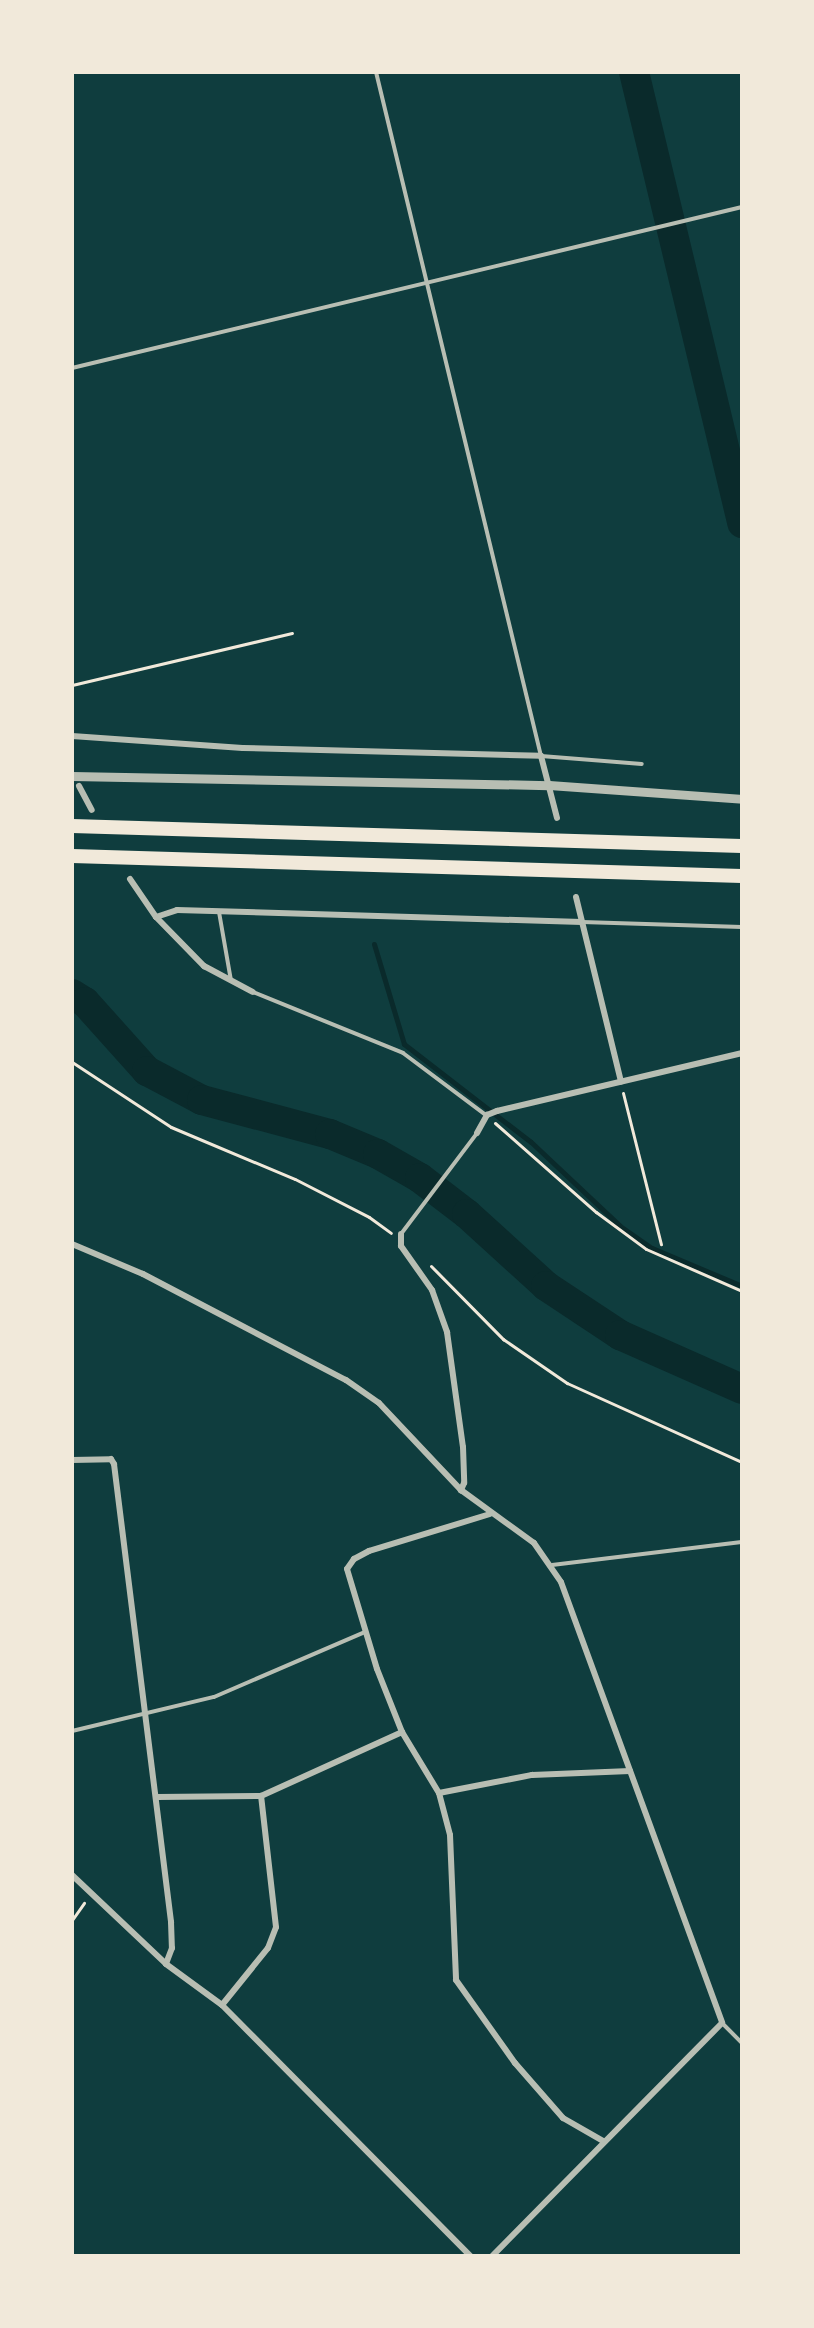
<!DOCTYPE html>
<html>
<head>
<meta charset="utf-8">
<style>
  body { margin:0 }
  #map { position:relative; width:814px; height:2328px; overflow:hidden; background:#0f3d3e; font-family:Jost,sans-serif }
  div>[style] { position:absolute }
  .stream>* { height:5px; margin:-2.5px; padding:0 2.5px; transform-origin:2.5px; border-radius:2.5px; background:#0a2a2b }
  .river>* { height:30px; margin:-15px; padding:0 15px; transform-origin:15px; border-radius:15px; background:#0a2a2b }
  .path>* { height:3px; margin:-1.5px; padding:0 1.5px; transform-origin:1.5px; border-radius:1.5px; background:#f1e9da }
  .service>* { height:4px; margin:-2px; padding:0 2px; transform-origin:2px; border-radius:2px; background:#b8beb3 }
  .minor>* { height:6px; margin:-3px; padding:0 3px; transform-origin:3px; border-radius:3px; background:#b8beb3 }
  .tertiary>* { height:9px; margin:-4.5px; padding:0 4.5px; transform-origin:4.5px; border-radius:4.5px; background:#b8beb3 }
  .motorway>* { height:14px; margin:-7px; padding:0 7px; transform-origin:7px; border-radius:7px; background:#f1e9da }
  span { translate:-50% -50%; white-space:nowrap; text-align:center; line-height:1.15; -webkit-text-stroke:6px #f1e9da; paint-order:stroke }
  .frame { position:absolute; inset:0; border:74px solid #f1e9da; pointer-events:none }
</style>
</head>
<body>
<div id="map">
  <div class="stream">
    <div style="left:374px;top:944px;width:104px;rotate:73.3deg"></div>
    <div style="left:404px;top:1044px;width:160px;rotate:37.7deg"></div>
    <div style="left:531px;top:1142px;width:122px;rotate:43.3deg"></div>
    <div style="left:620px;top:1226px;width:39px;rotate:35deg"></div>
    <div style="left:652px;top:1248px;width:98px;rotate:22.9deg"></div>
  </div>
  <div class="river">
    <div style="left:634px;top:72px;width:464px;rotate:76.5deg"></div>
    <div style="left:72px;top:994px;width:15px;rotate:32deg"></div>
    <div style="left:85px;top:1002px;width:93px;rotate:48.1deg"></div>
    <div style="left:147px;top:1071px;width:62px;rotate:27.8deg"></div>
    <div style="left:202px;top:1100px;width:132px;rotate:14.9deg"></div>
    <div style="left:330px;top:1134px;width:52px;rotate:22.6deg"></div>
    <div style="left:378px;top:1154px;width:48px;rotate:29.7deg"></div>
    <div style="left:420px;top:1178px;width:59px;rotate:37.5deg"></div>
    <div style="left:467px;top:1214px;width:107px;rotate:42.3deg"></div>
    <div style="left:546px;top:1286px;width:89px;rotate:33.5deg"></div>
    <div style="left:620px;top:1335px;width:133px;rotate:23.9deg"></div>
  </div>
  <div class="path">
    <div style="left:72px;top:685px;width:226px;rotate:-13.3deg"></div>
    <div style="left:72px;top:1062px;width:118px;rotate:33.3deg"></div>
    <div style="left:171px;top:1127px;width:134px;rotate:22.8deg"></div>
    <div style="left:295px;top:1179px;width:83px;rotate:27.2deg"></div>
    <div style="left:369px;top:1217px;width:27px;rotate:36deg"></div>
    <div style="left:623px;top:1093px;width:156px;rotate:75.9deg"></div>
    <div style="left:495px;top:1123px;width:135px;rotate:41.4deg"></div>
    <div style="left:596px;top:1212px;width:62px;rotate:36.5deg"></div>
    <div style="left:646px;top:1249px;width:105px;rotate:23.6deg"></div>
    <div style="left:431px;top:1266px;width:103px;rotate:45.4deg"></div>
    <div style="left:503px;top:1339px;width:78px;rotate:34.5deg"></div>
    <div style="left:567px;top:1383px;width:192px;rotate:24.3deg"></div>
    <div style="left:72px;top:1920px;width:21px;rotate:-55deg"></div>
  </div>
  <div class="service">
    <div style="left:376px;top:72px;width:704px;rotate:76.44deg"></div>
    <div style="left:541px;top:756px;width:101px;rotate:4.5deg"></div>
    <div style="left:72px;top:368px;width:689px;rotate:-13.51deg"></div>
    <div style="left:219px;top:912px;width:70px;rotate:80.1deg"></div>
    <div style="left:582px;top:922px;width:160px;rotate:1.8deg"></div>
    <div style="left:253px;top:992px;width:162px;rotate:22.1deg"></div>
    <div style="left:403px;top:1053px;width:104px;rotate:36.8deg"></div>
    <div style="left:401px;top:1234px;width:126px;rotate:-53deg"></div>
    <div style="left:552px;top:1565px;width:191px;rotate:-6.9deg"></div>
    <div style="left:72px;top:1731px;width:146px;rotate:-13.5deg"></div>
    <div style="left:214px;top:1697px;width:164px;rotate:-23.3deg"></div>
    <div style="left:722px;top:2023px;width:28px;rotate:45deg"></div>
  </div>
  <div class="minor">
    <div style="left:72px;top:736px;width:171px;rotate:4deg"></div>
    <div style="left:243px;top:748px;width:298px;rotate:1.5deg"></div>
    <div style="left:541px;top:756px;width:64px;rotate:75.5deg"></div>
    <div style="left:79px;top:786px;width:27px;rotate:62deg"></div>
    <div style="left:130px;top:879px;width:46px;rotate:55.6deg"></div>
    <div style="left:156px;top:917px;width:69px;rotate:45.6deg"></div>
    <div style="left:204px;top:966px;width:55px;rotate:28deg"></div>
    <div style="left:576px;top:897px;width:190px;rotate:76.3deg"></div>
    <div style="left:156px;top:917px;width:22px;rotate:-18deg"></div>
    <div style="left:177px;top:910px;width:405px;rotate:1.7deg"></div>
    <div style="left:477px;top:1133px;width:21px;rotate:-61deg"></div>
    <div style="left:487px;top:1115px;width:11px;rotate:-22deg"></div>
    <div style="left:497px;top:1111px;width:252px;rotate:-13.3deg"></div>
    <div style="left:401px;top:1234px;width:12px;rotate:90deg"></div>
    <div style="left:401px;top:1246px;width:54px;rotate:54.8deg"></div>
    <div style="left:432px;top:1290px;width:45px;rotate:70.3deg"></div>
    <div style="left:447px;top:1332px;width:116px;rotate:82.1deg"></div>
    <div style="left:463px;top:1447px;width:36px;rotate:88deg"></div>
    <div style="left:464px;top:1483px;width:8px;rotate:113deg"></div>
    <div style="left:72px;top:1244px;width:77px;rotate:22.9deg"></div>
    <div style="left:143px;top:1274px;width:229px;rotate:27.6deg"></div>
    <div style="left:346px;top:1380px;width:40px;rotate:34.9deg"></div>
    <div style="left:379px;top:1403px;width:120px;rotate:46.7deg"></div>
    <div style="left:461px;top:1490px;width:90px;rotate:36deg"></div>
    <div style="left:534px;top:1543px;width:47px;rotate:55.3deg"></div>
    <div style="left:561px;top:1582px;width:469px;rotate:69.9deg"></div>
    <div style="left:722px;top:2023px;width:327px;rotate:134.6deg"></div>
    <div style="left:72px;top:1460px;width:39px;rotate:-1deg"></div>
    <div style="left:111px;top:1459px;width:6px;rotate:59deg"></div>
    <div style="left:114px;top:1464px;width:462px;rotate:82.9deg"></div>
    <div style="left:171px;top:1922px;width:26px;rotate:88deg"></div>
    <div style="left:172px;top:1948px;width:17px;rotate:111deg"></div>
    <div style="left:490px;top:1514px;width:127px;rotate:163deg"></div>
    <div style="left:369px;top:1551px;width:17px;rotate:152deg"></div>
    <div style="left:354px;top:1559px;width:12px;rotate:125deg"></div>
    <div style="left:347px;top:1569px;width:104px;rotate:73.3deg"></div>
    <div style="left:377px;top:1669px;width:68px;rotate:68.4deg"></div>
    <div style="left:402px;top:1732px;width:71px;rotate:58.8deg"></div>
    <div style="left:439px;top:1793px;width:43px;rotate:75.3deg"></div>
    <div style="left:450px;top:1835px;width:145px;rotate:87.6deg"></div>
    <div style="left:456px;top:1980px;width:102px;rotate:54.6deg"></div>
    <div style="left:515px;top:2063px;width:73px;rotate:48.9deg"></div>
    <div style="left:563px;top:2118px;width:46px;rotate:29.9deg"></div>
    <div style="left:439px;top:1793px;width:95px;rotate:-11deg"></div>
    <div style="left:532px;top:1775px;width:98px;rotate:-2.3deg"></div>
    <div style="left:157px;top:1797px;width:104px;rotate:-0.6deg"></div>
    <div style="left:72px;top:1875px;width:129px;rotate:43.4deg"></div>
    <div style="left:166px;top:1964px;width:69px;rotate:36.2deg"></div>
    <div style="left:222px;top:2005px;width:353px;rotate:45.3deg"></div>
    <div style="left:222px;top:2005px;width:73px;rotate:-51.1deg"></div>
    <div style="left:268px;top:1948px;width:22px;rotate:-69deg"></div>
    <div style="left:276px;top:1927px;width:132px;rotate:-96.5deg"></div>
    <div style="left:261px;top:1796px;width:155px;rotate:-24.4deg"></div>
  </div>
  <div class="tertiary">
    <div style="left:72px;top:776px;width:477px;rotate:1.1deg"></div>
    <div style="left:549px;top:785px;width:194px;rotate:4.1deg"></div>
  </div>
  <div class="motorway">
    <div style="left:72px;top:826px;width:670px;rotate:1.71deg"></div>
    <div style="left:72px;top:856px;width:670px;rotate:1.71deg"></div>
  </div>
  <div class="frame"></div>
</div>
</body>
</html>
